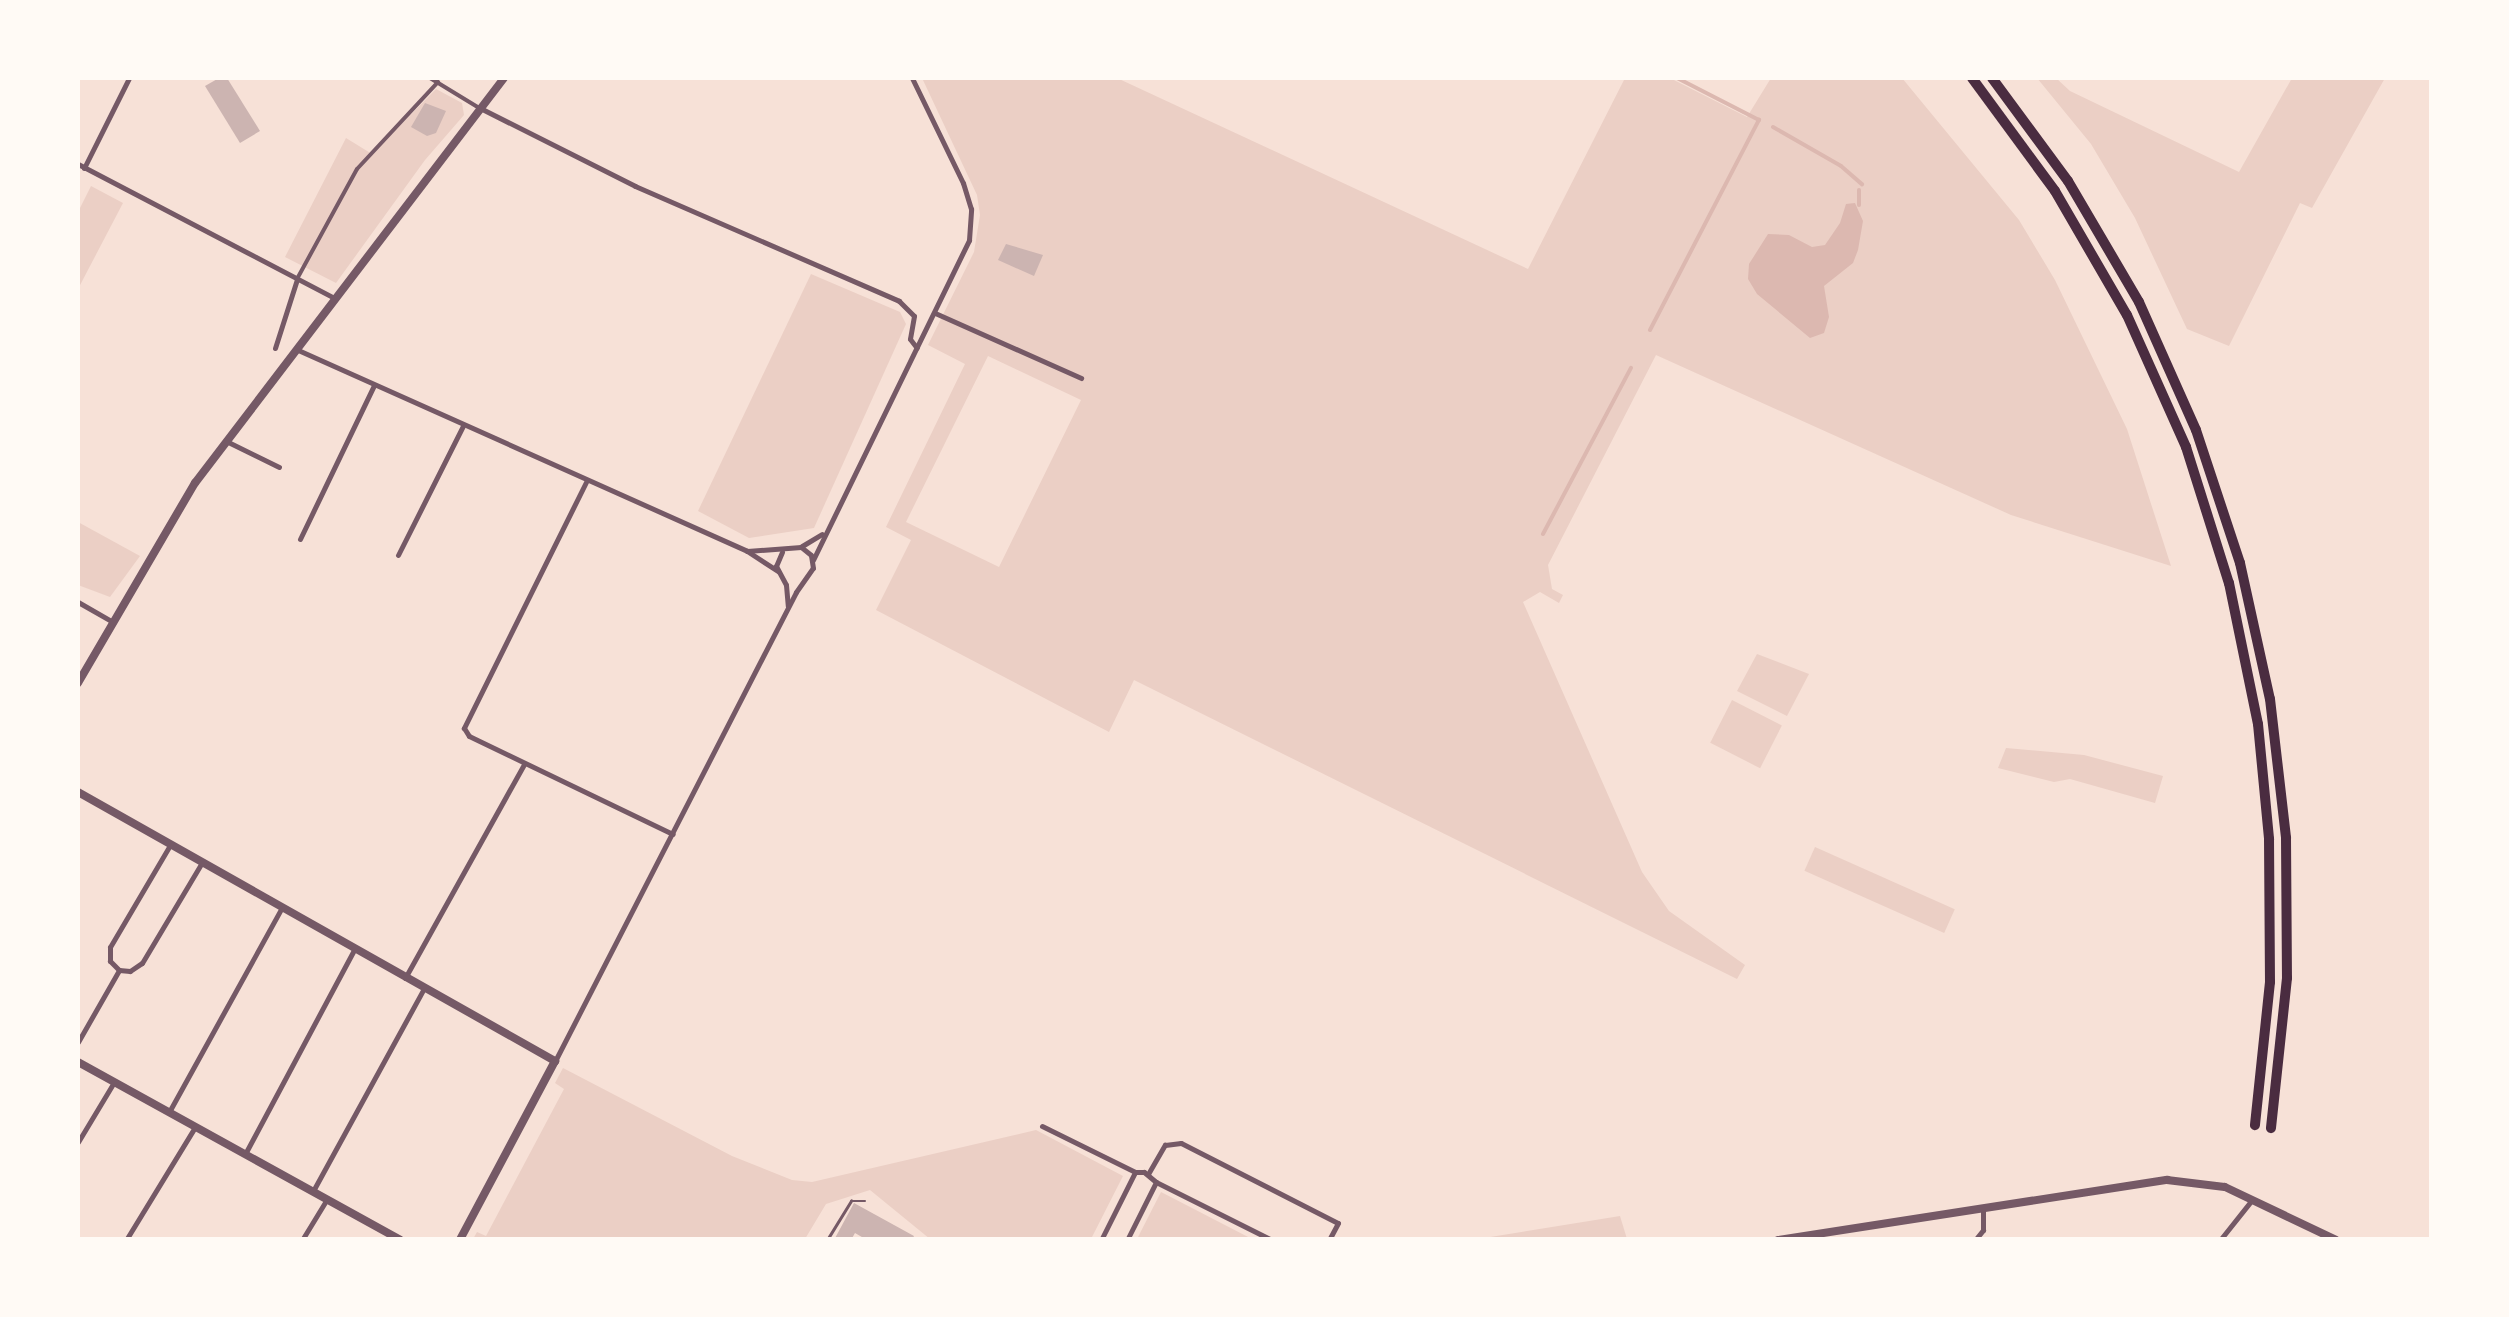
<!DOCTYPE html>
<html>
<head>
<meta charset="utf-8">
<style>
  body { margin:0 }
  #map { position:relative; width:2509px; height:1317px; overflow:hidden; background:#f7e1d7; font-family:"Times New Roman",serif }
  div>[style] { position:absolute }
  .green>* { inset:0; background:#ebcfc5; transform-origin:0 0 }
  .water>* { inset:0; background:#dcb8b0 }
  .stream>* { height:4px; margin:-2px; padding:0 2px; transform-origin:2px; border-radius:2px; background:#dcb8b0 }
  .building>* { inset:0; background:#ccb4b1 }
  .service>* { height:2.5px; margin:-1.25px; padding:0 1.25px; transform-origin:1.25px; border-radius:1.25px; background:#755966 }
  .pedestrian>* { height:4px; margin:-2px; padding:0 2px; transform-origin:2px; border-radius:2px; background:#755966 }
  .minor>* { height:5px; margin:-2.5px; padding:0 2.5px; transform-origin:2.5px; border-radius:2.5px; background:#755966 }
  .tertiary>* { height:8px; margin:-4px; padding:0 4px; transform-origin:4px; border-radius:4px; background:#755966 }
  .motorway>* { height:10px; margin:-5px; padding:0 5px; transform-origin:5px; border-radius:5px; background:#4a2c40 }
  span { translate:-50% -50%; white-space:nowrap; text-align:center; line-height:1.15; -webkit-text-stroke:8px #fffaf5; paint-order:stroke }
  .frame { position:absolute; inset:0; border:80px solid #fffaf5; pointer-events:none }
</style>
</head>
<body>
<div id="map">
  <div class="green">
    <div style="clip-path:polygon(evenodd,922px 78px,1117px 78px,1528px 269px,1625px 78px,1670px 78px,1747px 117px,1771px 78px,1902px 78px,2019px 220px,2055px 280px,2127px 429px,2171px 566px,2011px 515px,1656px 355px,1548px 565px,1552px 589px,1563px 595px,1559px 603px,1540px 592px,1523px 602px,1642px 872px,1669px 911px,1745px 965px,1737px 979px,1134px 680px,1109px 732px,876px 610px,911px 540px,886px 527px,965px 364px,928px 345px,974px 252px,980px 215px,977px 195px,922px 78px,988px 356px,1081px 400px,999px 567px,906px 522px,988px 356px)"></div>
    <div style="clip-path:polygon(2037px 78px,2056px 78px,2070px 91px,2239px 172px,2292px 78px,2385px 78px,2312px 208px,2300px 203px,2229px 346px,2187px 329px,2135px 218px,2091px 144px)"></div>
    <div style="clip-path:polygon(436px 89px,462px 103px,464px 115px,425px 160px,336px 283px,285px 257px,346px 138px,372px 154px)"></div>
    <div style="clip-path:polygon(91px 186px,123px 203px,78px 289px,78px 212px)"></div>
    <div style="clip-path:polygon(811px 274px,900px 312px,906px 324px,814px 528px,749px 538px,698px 511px)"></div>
    <div style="clip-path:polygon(78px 522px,140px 556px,110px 597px,78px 585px)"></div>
    <div style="clip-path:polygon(1757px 654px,1809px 674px,1787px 716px,1737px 691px)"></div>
    <div style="left:1732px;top:700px;width:56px;height:48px;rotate:27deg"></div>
    <div style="clip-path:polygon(2006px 748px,2084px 755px,2163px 776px,2155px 803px,2070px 779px,2054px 782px,1998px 768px)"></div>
    <div style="left:1815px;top:847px;width:153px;height:26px;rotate:24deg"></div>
    <div style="clip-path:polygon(563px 1068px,732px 1156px,792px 1180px,812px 1182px,1036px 1130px,1123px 1176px,1091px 1239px,930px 1239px,870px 1190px,826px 1204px,805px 1239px,473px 1239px,477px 1232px,486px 1236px,564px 1089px,555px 1083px)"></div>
    <div style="clip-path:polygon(1161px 1192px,1252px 1239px,1137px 1239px)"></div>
    <div style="clip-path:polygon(1620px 1216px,1627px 1239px,1478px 1239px)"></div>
  </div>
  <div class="water">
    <div style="clip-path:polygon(1855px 203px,1863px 221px,1858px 250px,1853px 263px,1824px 286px,1829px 317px,1824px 333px,1810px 338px,1757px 294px,1748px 279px,1749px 264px,1768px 234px,1789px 235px,1812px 247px,1825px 245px,1840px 223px,1846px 204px)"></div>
  </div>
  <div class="stream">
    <div style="left:1773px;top:127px;width:78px;rotate:29.8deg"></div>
    <div style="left:1841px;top:166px;width:28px;rotate:41deg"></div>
    <div style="left:1859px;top:205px;width:15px;rotate:-90deg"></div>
    <div style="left:1650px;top:330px;width:237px;rotate:-62.6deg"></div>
    <div style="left:1759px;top:120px;width:92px;rotate:-152.9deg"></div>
    <div style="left:1543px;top:534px;width:188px;rotate:-62.1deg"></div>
  </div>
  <div class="building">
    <div style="clip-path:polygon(219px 78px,227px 78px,260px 131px,240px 143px,205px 86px)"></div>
    <div style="clip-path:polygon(425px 103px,446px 111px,436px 133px,427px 136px,411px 127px)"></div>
    <div style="clip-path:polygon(1006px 244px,1043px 255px,1034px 276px,998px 260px)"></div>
    <div style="clip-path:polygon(854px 1203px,914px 1236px,912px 1240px,867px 1240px,855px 1233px,851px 1240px,834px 1240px)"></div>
  </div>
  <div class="service">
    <div style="left:827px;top:1240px;width:46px;rotate:-58.4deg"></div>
    <div style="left:851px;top:1201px;width:14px"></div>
  </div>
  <div class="pedestrian">
    <div style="left:430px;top:78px;width:60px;rotate:31.3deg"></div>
    <div style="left:297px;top:279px;width:125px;rotate:-61.4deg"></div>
    <div style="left:357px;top:169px;width:119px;rotate:-47deg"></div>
  </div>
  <div class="minor">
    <div style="left:482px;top:109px;width:171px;rotate:26.7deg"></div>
    <div style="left:635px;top:186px;width:288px;rotate:23.5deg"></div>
    <div style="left:899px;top:301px;width:21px;rotate:45deg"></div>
    <div style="left:914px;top:316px;width:23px;rotate:100deg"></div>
    <div style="left:910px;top:339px;width:11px;rotate:52deg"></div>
    <div style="left:78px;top:164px;width:289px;rotate:27.6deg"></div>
    <div style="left:84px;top:168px;width:101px;rotate:-63.4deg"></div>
    <div style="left:935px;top:313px;width:160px;rotate:24deg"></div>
    <div style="left:275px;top:348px;width:72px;rotate:-72.3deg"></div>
    <div style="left:298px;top:350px;width:492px;rotate:24.1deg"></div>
    <div style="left:747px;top:551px;width:37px;rotate:33deg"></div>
    <div style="left:226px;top:441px;width:59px;rotate:26.1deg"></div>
    <div style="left:586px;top:482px;width:275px;rotate:116.4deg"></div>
    <div style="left:464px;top:728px;width:9px;rotate:58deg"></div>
    <div style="left:469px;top:736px;width:226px;rotate:25.7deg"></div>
    <div style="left:300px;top:539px;width:171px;rotate:-64.3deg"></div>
    <div style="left:802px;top:546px;width:23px;rotate:-31deg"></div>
    <div style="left:782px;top:552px;width:15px;rotate:113deg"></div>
    <div style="left:776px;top:566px;width:21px;rotate:62deg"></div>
    <div style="left:786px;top:585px;width:21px;rotate:85deg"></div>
    <div style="left:398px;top:555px;width:144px;rotate:-63.3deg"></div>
    <div style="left:813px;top:560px;width:356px;rotate:-64deg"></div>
    <div style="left:969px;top:240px;width:31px;rotate:-86deg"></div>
    <div style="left:971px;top:209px;width:27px;rotate:-107deg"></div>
    <div style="left:963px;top:183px;width:117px;rotate:-115.9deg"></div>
    <div style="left:78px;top:602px;width:40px;rotate:29.7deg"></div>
    <div style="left:119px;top:970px;width:13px;rotate:-135deg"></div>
    <div style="left:110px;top:961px;width:14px;rotate:-90deg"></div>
    <div style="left:110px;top:947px;width:116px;rotate:-59.5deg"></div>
    <div style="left:119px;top:970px;width:11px;rotate:5deg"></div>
    <div style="left:130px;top:971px;width:14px;rotate:-34deg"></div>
    <div style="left:142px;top:963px;width:115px;rotate:-59.2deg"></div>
    <div style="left:405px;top:978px;width:245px;rotate:-60.9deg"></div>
    <div style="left:78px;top:1042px;width:83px;rotate:-60.3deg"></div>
    <div style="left:555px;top:1061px;width:527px;rotate:-62.8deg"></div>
    <div style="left:796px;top:592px;width:29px;rotate:-55deg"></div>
    <div style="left:813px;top:568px;width:13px;rotate:-99deg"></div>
    <div style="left:811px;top:555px;width:13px;rotate:-141deg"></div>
    <div style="left:801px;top:547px;width:54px;rotate:175.8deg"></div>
    <div style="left:169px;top:1112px;width:232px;rotate:-61.1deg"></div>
    <div style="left:1042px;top:1126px;width:104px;rotate:26.3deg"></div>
    <div style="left:1135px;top:1172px;width:9px"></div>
    <div style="left:1144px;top:1172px;width:16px;rotate:40deg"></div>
    <div style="left:1156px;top:1182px;width:130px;rotate:26.6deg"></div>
    <div style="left:78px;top:1142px;width:70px;rotate:-59deg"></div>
    <div style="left:245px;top:1154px;width:231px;rotate:-61.9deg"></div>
    <div style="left:1148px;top:1174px;width:34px;rotate:-60deg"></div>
    <div style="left:1165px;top:1145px;width:16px;rotate:-7deg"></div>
    <div style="left:1181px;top:1143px;width:176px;rotate:27deg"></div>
    <div style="left:1338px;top:1223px;width:19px;rotate:118deg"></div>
    <div style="left:313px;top:1191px;width:231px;rotate:-61.3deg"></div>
    <div style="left:126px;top:1240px;width:132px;rotate:-58.6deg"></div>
    <div style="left:302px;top:1240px;width:48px;rotate:-58.6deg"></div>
    <div style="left:1101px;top:1240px;width:76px;rotate:-63.4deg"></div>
    <div style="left:1127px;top:1240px;width:65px;rotate:-63.4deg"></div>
    <div style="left:1975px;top:1240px;width:13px;rotate:-51deg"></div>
    <div style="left:1983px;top:1230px;width:22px;rotate:-90deg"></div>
    <div style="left:2220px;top:1240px;width:50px;rotate:-51.5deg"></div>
  </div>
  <div class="tertiary">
    <div style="left:78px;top:683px;width:232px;rotate:-59.7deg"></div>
    <div style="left:195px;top:483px;width:509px;rotate:-52.66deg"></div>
    <div style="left:78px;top:792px;width:548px;rotate:29.42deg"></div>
    <div style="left:555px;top:1061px;width:203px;rotate:118deg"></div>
    <div style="left:78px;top:1062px;width:368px;rotate:28.9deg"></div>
    <div style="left:1778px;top:1240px;width:394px;rotate:-8.8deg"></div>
    <div style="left:2167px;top:1180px;width:58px;rotate:6.9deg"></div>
    <div style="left:2225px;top:1187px;width:123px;rotate:25.5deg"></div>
  </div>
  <div class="motorway">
    <div style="left:1972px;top:78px;width:140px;rotate:53.7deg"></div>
    <div style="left:2055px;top:191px;width:143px;rotate:59.9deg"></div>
    <div style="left:2127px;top:315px;width:145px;rotate:65.9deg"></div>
    <div style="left:2186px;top:447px;width:143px;rotate:72.5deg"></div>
    <div style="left:2229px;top:583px;width:144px;rotate:78.4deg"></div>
    <div style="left:2258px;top:724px;width:116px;rotate:84.5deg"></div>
    <div style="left:2269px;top:839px;width:143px;rotate:89.6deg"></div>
    <div style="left:2270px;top:982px;width:144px;rotate:96deg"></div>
    <div style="left:1992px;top:78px;width:128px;rotate:53.6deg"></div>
    <div style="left:2068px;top:181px;width:140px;rotate:59.6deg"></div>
    <div style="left:2139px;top:302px;width:140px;rotate:66deg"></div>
    <div style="left:2196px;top:430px;width:140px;rotate:71.7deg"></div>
    <div style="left:2240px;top:563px;width:139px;rotate:77.6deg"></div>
    <div style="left:2270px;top:699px;width:140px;rotate:83.4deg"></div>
    <div style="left:2286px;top:838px;width:140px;rotate:89.6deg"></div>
    <div style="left:2287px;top:978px;width:151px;rotate:96.1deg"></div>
  </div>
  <div class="frame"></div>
</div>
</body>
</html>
